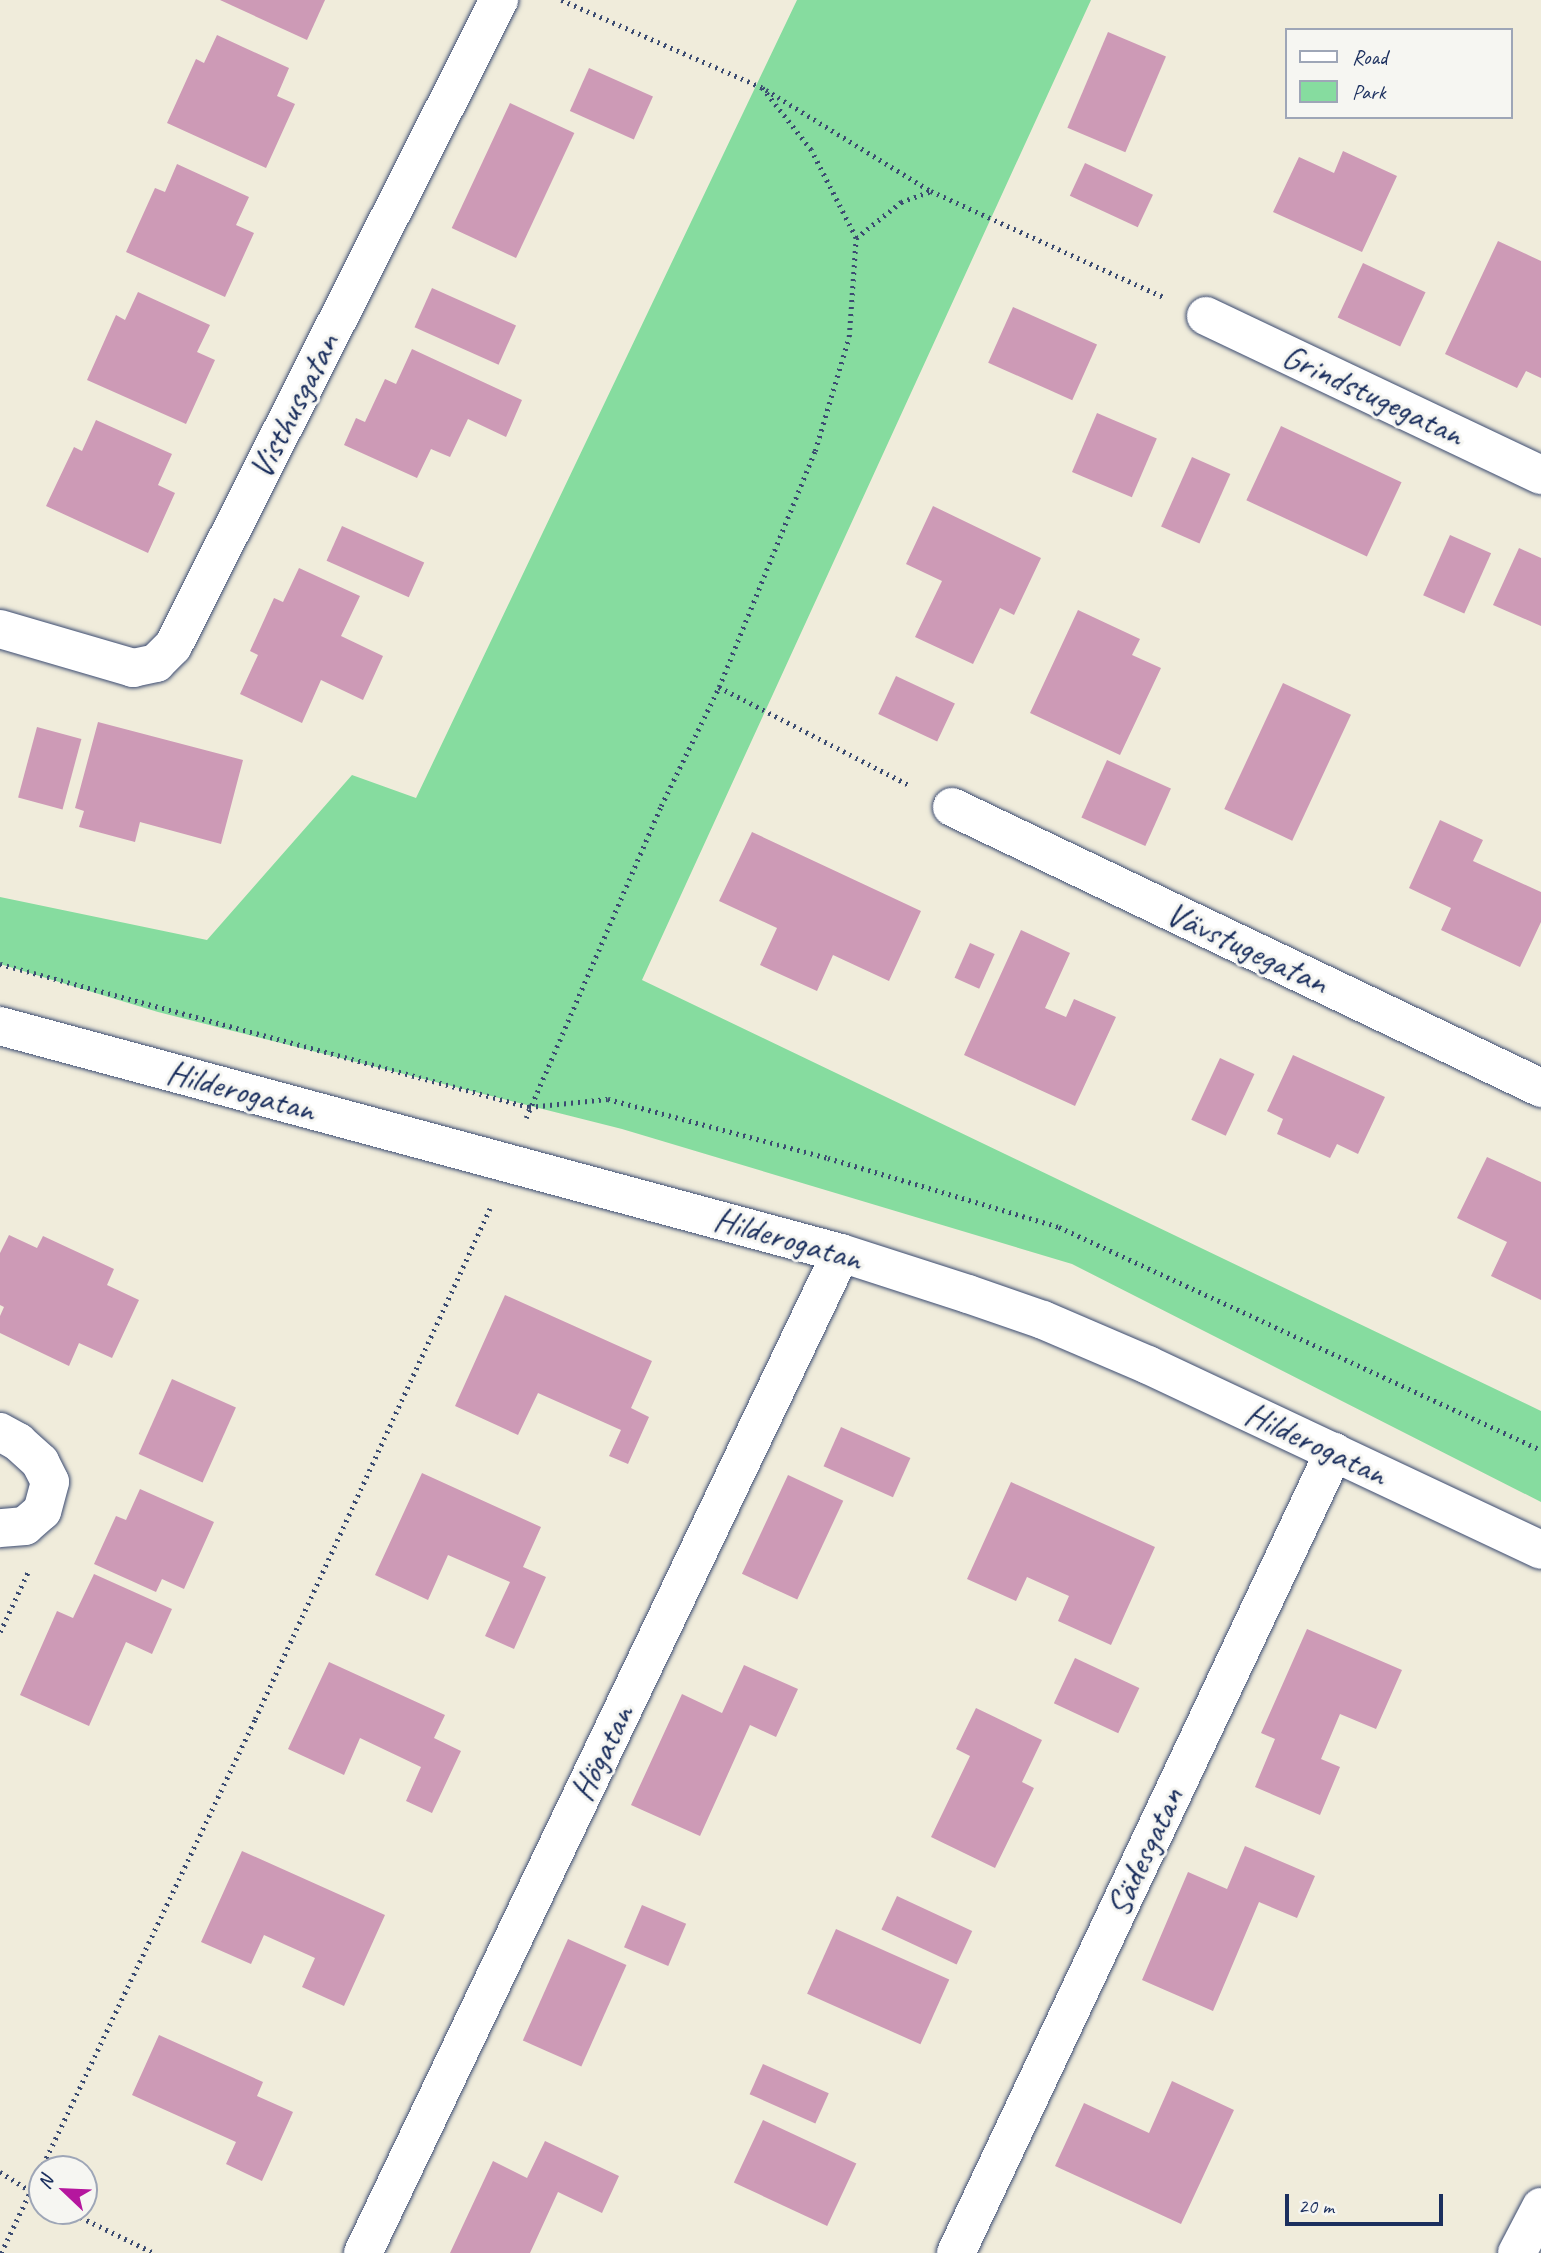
<!DOCTYPE html>
<html>
<head>
<meta charset="utf-8">
<style>
  body { margin:0 }
  #map { position:relative; width:1541px; height:2253px; overflow:hidden; background:#f0ecdb; font-family:Caveat,sans-serif }
  div>[style] { position:absolute }
  .green>* { inset:0; background:#86dc9f }
  .building>* { inset:0; background:#cd9ab6; transform-origin:0 0 }
  .path>* { height:4.5px; margin-top:-2.25px; transform-origin:0; background:repeating-linear-gradient(90deg,#3b4b71 0 2px,transparent 0 7px) }
  .roads { filter:drop-shadow(0 0 2px #3b4b71) drop-shadow(0 0 2px #3b4b71) }
  .minor>* { height:38px; margin:-19px; padding:0 19px; transform-origin:19px; border-radius:19px; background:#fff }
  span { translate:-50% -50%; white-space:nowrap; text-align:center; line-height:1.15; -webkit-text-stroke:6px #f6f6f2; paint-order:stroke }
  .street-label { font-size:35px; color:#1b2f5e }
  .legend { position:absolute; left:1285px; top:28px; width:228px; height:91px; box-sizing:border-box; background:#f6f6f2; border:2px solid #9ea6b7; margin:0; padding:9px 12px; list-style:none; font-size:21px; color:#1b2f5e }
  .legend li { display:flex; align-items:center; gap:14px; height:35px }
  .legend b { width:35px; border:2px solid #9ea6b7 }
  .north { position:absolute; left:28px; top:2155px; width:70px; height:70px; box-sizing:border-box; background:#f6f6f2; border:2px solid #9ea6b7; border-radius:50%; rotate:293deg; font-size:19px; font-weight:700; line-height:28px; text-align:center; color:#1b2f5e }
  .north::after { content:''; display:block; margin:auto; width:24px; height:32px; background:#b5179e; clip-path:polygon(50% 0,100% 100%,50% 72%,0 100%) }
  .scale { position:absolute; left:1285px; top:2194px; width:158px; height:32px; box-sizing:border-box; border:4px solid #1b2f5e; border-top:0; padding-left:9px; font-size:21px; line-height:24px; white-space:nowrap; color:#1b2f5e; -webkit-text-stroke:5px #f6f6f2; paint-order:stroke }
</style>
</head>
<body>
<div id="map">
  <div class="green">
    <div style="clip-path:polygon(797px 0,1091px 0,642px 980px,1541px 1411px,1541px 1502px,1072px 1264px,622px 1129px,158px 1012px,0 964px,0 897px,207px 940px,352px 775px,416px 798px)"></div>
  </div>
  <div class="building">
    <div style="clip-path:polygon(220px 0,325px 0,307px 40px)"></div>
    <div style="left:1108px;top:32px;width:63px;height:104px;rotate:23deg"></div>
    <div style="clip-path:polygon(217px 35px,289px 68px,277px 96px,295px 104px,266px 168px,167px 123px,196px 59px,204px 63px)"></div>
    <div style="left:589px;top:68px;width:70px;height:47px;rotate:24deg"></div>
    <div style="left:510px;top:103px;width:71px;height:138px;rotate:25deg"></div>
    <div style="clip-path:polygon(1343px 151px,1397px 176px,1362px 252px,1273px 212px,1299px 157px,1334px 173px)"></div>
    <div style="left:1085px;top:163px;width:75px;height:36px;rotate:25deg"></div>
    <div style="clip-path:polygon(177px 164px,249px 197px,236px 225px,254px 233px,225px 297px,126px 252px,155px 188px,165px 192px)"></div>
    <div style="clip-path:polygon(1498px 241px,1541px 261px,1541px 378px,1526px 371px,1517px 388px,1445px 354px)"></div>
    <div style="left:1363px;top:263px;width:69px;height:60px;rotate:25deg"></div>
    <div style="left:432px;top:288px;width:92px;height:43px;rotate:24deg"></div>
    <div style="clip-path:polygon(138px 292px,210px 325px,197px 352px,215px 360px,186px 424px,87px 380px,116px 315px,125px 320px)"></div>
    <div style="left:1013px;top:307px;width:92px;height:61px;rotate:24deg"></div>
    <div style="clip-path:polygon(412px 349px,522px 400px,506px 437px,468px 419px,450px 457px,431px 449px,417px 478px,344px 445px,356px 418px,365px 422px,385px 379px,396px 384px)"></div>
    <div style="left:1097px;top:413px;width:65px;height:64px;rotate:23deg"></div>
    <div style="clip-path:polygon(96px 420px,172px 454px,158px 485px,175px 493px,148px 553px,46px 506px,74px 447px,82px 451px)"></div>
    <div style="left:1281px;top:426px;width:133px;height:82px;rotate:25deg"></div>
    <div style="left:1192px;top:457px;width:42px;height:76px;rotate:24deg"></div>
    <div style="clip-path:polygon(933px 506px,1041px 558px,1014px 615px,1000px 608px,973px 664px,915px 637px,942px 581px,906px 564px)"></div>
    <div style="left:342px;top:526px;width:90px;height:38px;rotate:24deg"></div>
    <div style="left:1450px;top:535px;width:45px;height:66px;rotate:24deg"></div>
    <div style="clip-path:polygon(1519px 548px,1541px 558px,1541px 626px,1493px 605px)"></div>
    <div style="clip-path:polygon(299px 568px,360px 596px,341px 636px,383px 656px,363px 700px,321px 680px,302px 723px,240px 694px,258px 655px,250px 651px,274px 598px,283px 602px)"></div>
    <div style="clip-path:polygon(1078px 610px,1140px 639px,1132px 655px,1161px 668px,1120px 755px,1030px 713px)"></div>
    <div style="left:896px;top:676px;width:65px;height:42px;rotate:25deg"></div>
    <div style="left:1283px;top:683px;width:75px;height:139px;rotate:25deg"></div>
    <div style="clip-path:polygon(98px 722px,243px 760px,221px 844px,140px 822px,135px 842px,79px 827px,84px 811px,75px 808px)"></div>
    <div style="left:37px;top:727px;width:46px;height:73px;rotate:15deg"></div>
    <div style="left:1107px;top:760px;width:70px;height:63px;rotate:24deg"></div>
    <div style="clip-path:polygon(1440px 820px,1483px 840px,1473px 861px,1541px 892px,1541px 922px,1520px 967px,1441px 930px,1451px 908px,1409px 888px)"></div>
    <div style="clip-path:polygon(752px 832px,921px 911px,889px 981px,833px 955px,817px 991px,760px 965px,777px 928px,719px 901px)"></div>
    <div style="clip-path:polygon(1021px 930px,1070px 953px,1045px 1008px,1066px 1017px,1074px 999px,1116px 1017px,1075px 1106px,964px 1055px)"></div>
    <div style="left:970px;top:943px;width:27px;height:38px;rotate:24deg"></div>
    <div style="clip-path:polygon(1293px 1055px,1385px 1097px,1358px 1154px,1337px 1144px,1330px 1158px,1277px 1134px,1283px 1119px,1267px 1111px)"></div>
    <div style="left:1220px;top:1058px;width:38px;height:68px;rotate:25deg"></div>
    <div style="clip-path:polygon(1487px 1157px,1541px 1182px,1541px 1300px,1491px 1276px,1507px 1242px,1457px 1218px)"></div>
    <div style="clip-path:polygon(9px 1235px,37px 1248px,43px 1236px,114px 1269px,107px 1285px,139px 1300px,112px 1358px,79px 1343px,69px 1366px,0 1333px,0 1316px,4px 1307px,0 1305px,0 1253px)"></div>
    <div style="clip-path:polygon(505px 1295px,652px 1361px,631px 1408px,649px 1417px,628px 1464px,609px 1456px,621px 1430px,538px 1393px,518px 1435px,455px 1406px)"></div>
    <div style="left:172px;top:1379px;width:70px;height:82px;rotate:24deg"></div>
    <div style="left:841px;top:1427px;width:76px;height:43px;rotate:24deg"></div>
    <div style="clip-path:polygon(422px 1473px,541px 1527px,523px 1567px,546px 1577px,514px 1649px,485px 1636px,510px 1582px,448px 1555px,428px 1600px,375px 1575px)"></div>
    <div style="left:788px;top:1475px;width:61px;height:109px;rotate:25deg"></div>
    <div style="clip-path:polygon(1011px 1482px,1155px 1547px,1111px 1645px,1058px 1621px,1069px 1596px,1027px 1577px,1016px 1601px,967px 1579px)"></div>
    <div style="clip-path:polygon(140px 1489px,214px 1522px,184px 1589px,162px 1579px,156px 1592px,94px 1564px,116px 1516px,126px 1520px)"></div>
    <div style="clip-path:polygon(94px 1574px,172px 1609px,152px 1654px,126px 1642px,89px 1726px,20px 1695px,57px 1611px,73px 1618px)"></div>
    <div style="clip-path:polygon(1307px 1629px,1402px 1670px,1376px 1729px,1340px 1714px,1321px 1759px,1340px 1767px,1320px 1815px,1255px 1787px,1275px 1739px,1261px 1733px)"></div>
    <div style="left:1075px;top:1658px;width:71px;height:50px;rotate:25deg"></div>
    <div style="clip-path:polygon(329px 1662px,445px 1715px,434px 1738px,461px 1751px,432px 1813px,406px 1801px,421px 1767px,360px 1738px,344px 1775px,288px 1749px)"></div>
    <div style="clip-path:polygon(744px 1665px,798px 1689px,776px 1737px,750px 1725px,700px 1836px,631px 1805px,682px 1694px,722px 1713px)"></div>
    <div style="clip-path:polygon(976px 1708px,1042px 1740px,1022px 1782px,1034px 1788px,995px 1868px,931px 1837px,970px 1756px,956px 1749px)"></div>
    <div style="clip-path:polygon(1245px 1846px,1315px 1876px,1297px 1918px,1259px 1902px,1213px 2011px,1142px 1980px,1188px 1872px,1227px 1889px)"></div>
    <div style="clip-path:polygon(242px 1851px,385px 1915px,344px 2006px,302px 1987px,315px 1958px,264px 1935px,251px 1964px,201px 1942px)"></div>
    <div style="left:897px;top:1896px;width:83px;height:37px;rotate:25deg"></div>
    <div style="left:642px;top:1905px;width:48px;height:46px;rotate:23deg"></div>
    <div style="left:836px;top:1929px;width:124px;height:71px;rotate:24deg"></div>
    <div style="left:568px;top:1939px;width:64px;height:111px;rotate:24deg"></div>
    <div style="clip-path:polygon(159px 2035px,263px 2082px,257px 2096px,293px 2112px,262px 2181px,226px 2164px,236px 2142px,132px 2095px)"></div>
    <div style="left:763px;top:2064px;width:72px;height:33px;rotate:24deg"></div>
    <div style="clip-path:polygon(1172px 2081px,1234px 2110px,1181px 2224px,1055px 2166px,1084px 2103px,1149px 2133px)"></div>
    <div style="left:763px;top:2120px;width:103px;height:69px;rotate:25deg"></div>
    <div style="clip-path:polygon(545px 2141px,619px 2176px,602px 2213px,558px 2192px,530px 2253px,450px 2253px,493px 2161px,527px 2178px)"></div>
  </div>
  <div class="path">
    <div style="left:766px;top:90px;width:193px;rotate:31.5deg"></div>
    <div style="left:931px;top:191px;width:256px;rotate:24.5deg"></div>
    <div style="left:856px;top:238px;width:58px;rotate:-38.7deg"></div>
    <div style="left:901px;top:202px;width:32px;rotate:-20deg"></div>
    <div style="left:719px;top:687px;width:216px;rotate:27.3deg"></div>
    <div style="left:0;top:964px;width:548px;rotate:15.13deg"></div>
    <div style="left:529px;top:1107px;width:79px;rotate:-5.8deg"></div>
    <div style="left:608px;top:1099px;width:228px;rotate:15deg"></div>
    <div style="left:828px;top:1158px;width:241px;rotate:16.6deg"></div>
    <div style="left:1059px;top:1227px;width:531px;rotate:24.83deg"></div>
    <div style="left:526px;top:1118px;width:340px;rotate:-66.6deg"></div>
    <div style="left:661px;top:806px;width:132px;rotate:-64deg"></div>
    <div style="left:719px;top:687px;width:255px;rotate:-67.9deg"></div>
    <div style="left:815px;top:451px;width:119px;rotate:-73.4deg"></div>
    <div style="left:849px;top:337px;width:99px;rotate:-86deg"></div>
    <div style="left:856px;top:238px;width:99px;rotate:-117.1deg"></div>
    <div style="left:811px;top:150px;width:79px;rotate:-128.3deg"></div>
    <div style="left:762px;top:88px;width:219px;rotate:-156.4deg"></div>
    <div style="left:0;top:1632px;width:66px;rotate:-65deg"></div>
    <div style="left:0;top:2172px;width:49px;rotate:31.8deg"></div>
    <div style="left:68px;top:2211px;width:96px;rotate:26deg"></div>
    <div style="left:1px;top:2253px;width:591px;rotate:-64.56deg"></div>
    <div style="left:255px;top:1719px;width:562px;rotate:-65.3deg"></div>
  </div>
  <div class="roads">
    <div class="minor">
      <div style="left:1206px;top:316px;width:371px;rotate:25.4deg"></div>
      <div style="left:0;top:629px;width:139px;rotate:16.3deg"></div>
      <div style="left:133px;top:668px;width:24px;rotate:-12deg"></div>
      <div style="left:156px;top:663px;width:24px;rotate:-45deg"></div>
      <div style="left:173px;top:646px;width:724px;rotate:-63.22deg"></div>
      <div style="left:952px;top:807px;width:653px;rotate:25.5deg"></div>
      <div style="left:0;top:1026px;width:871px;rotate:15.11deg"></div>
      <div style="left:841px;top:1253px;width:133px;rotate:17.9deg"></div>
      <div style="left:968px;top:1294px;width:79px;rotate:19.1deg"></div>
      <div style="left:1043px;top:1320px;width:114px;rotate:23.2deg"></div>
      <div style="left:1148px;top:1365px;width:434px;rotate:25.2deg"></div>
      <div style="left:0;top:1432px;width:21px;rotate:29deg"></div>
      <div style="left:18px;top:1442px;width:30px;rotate:42deg"></div>
      <div style="left:40px;top:1462px;width:22px;rotate:63deg"></div>
      <div style="left:50px;top:1482px;width:30px;rotate:105deg"></div>
      <div style="left:42px;top:1511px;width:23px;rotate:139deg"></div>
      <div style="left:25px;top:1526px;width:25px;rotate:175deg"></div>
      <div style="left:363px;top:2253px;width:1108px;rotate:-64.45deg"></div>
      <div style="left:956px;top:2253px;width:886px;rotate:-64.74deg"></div>
      <div style="left:1517px;top:2253px;width:52px;rotate:-62.4deg"></div>
    </div>
  </div>
  <div class="street-label">
    <span style="left:1373px;top:395px;rotate:25deg">Grindstugegatan</span>
    <span style="left:294px;top:406px;rotate:-63deg">Visthusgatan</span>
    <span style="left:1247px;top:948px;rotate:25deg">Vävstugegatan</span>
    <span style="left:241px;top:1091px;rotate:15deg">Hilderogatan</span>
    <span style="left:788px;top:1239px;rotate:16deg">Hilderogatan</span>
    <span style="left:1316px;top:1444px;rotate:25deg">Hilderogatan</span>
    <span style="left:602px;top:1753px;rotate:-64deg">Högatan</span>
    <span style="left:1145px;top:1852px;rotate:-65deg">Sädesgatan</span>
  </div>
  <ul class="legend">
  <li><b style="height:9px;background:#fff"></b>Road</li>
  <li><b style="height:19px;background:#86dc9f"></b>Park</li>
  </ul>
  <div class="north">N</div>
  <div class="scale">20 m</div>
</div>
</body>
</html>
